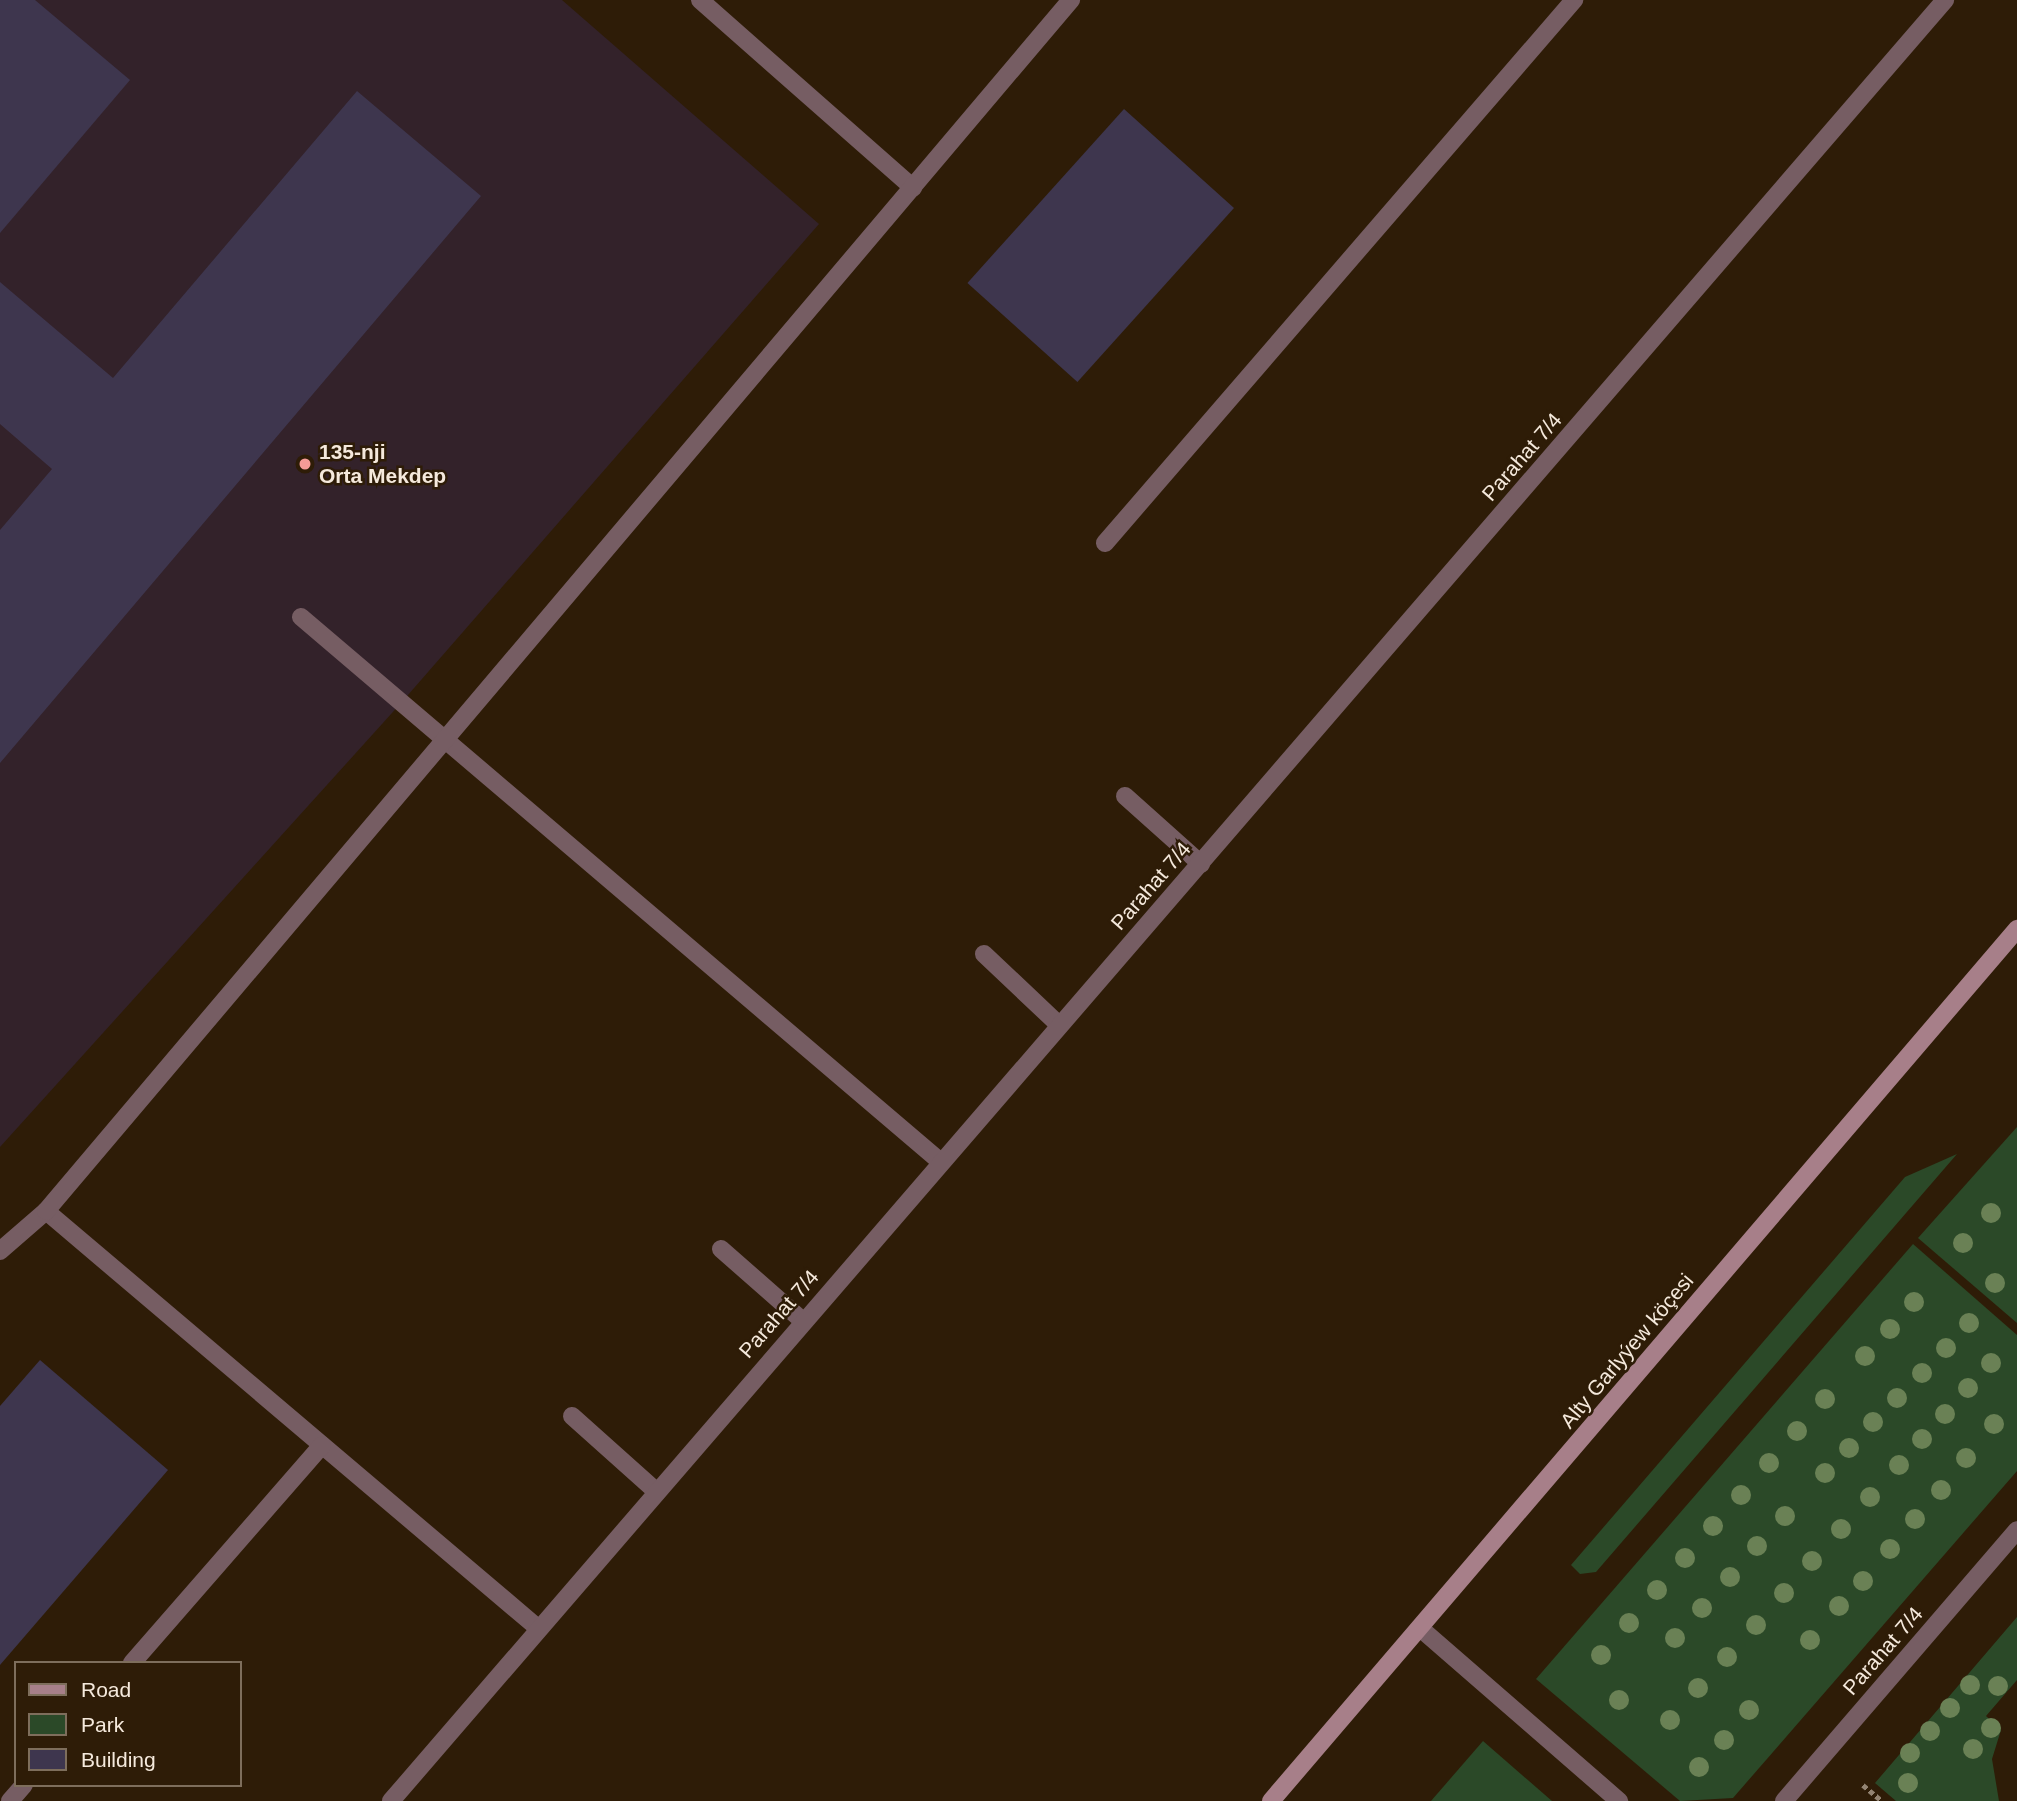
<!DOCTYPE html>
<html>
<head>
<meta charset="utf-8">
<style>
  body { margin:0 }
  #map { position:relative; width:2017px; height:1801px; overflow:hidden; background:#2e1c07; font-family:Helvetica,sans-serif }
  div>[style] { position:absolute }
  .education>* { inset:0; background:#33222a }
  .green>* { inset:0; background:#2b4928 }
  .building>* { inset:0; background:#3e364e; transform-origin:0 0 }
  .path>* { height:4.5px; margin-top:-2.25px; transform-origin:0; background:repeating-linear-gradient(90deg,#928372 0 5px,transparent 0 8.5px) }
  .lane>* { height:18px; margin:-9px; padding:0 9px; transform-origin:9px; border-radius:9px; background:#765d63 }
  .street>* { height:18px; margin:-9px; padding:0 9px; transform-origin:9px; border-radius:9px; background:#765d63 }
  .secondary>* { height:18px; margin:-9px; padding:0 9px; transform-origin:9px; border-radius:9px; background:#a77f89 }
  .trees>* { width:20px; height:20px; margin:-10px; border-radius:50%; background:#6a8155 }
  .dots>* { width:19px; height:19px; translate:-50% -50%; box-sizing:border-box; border:4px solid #2e1c07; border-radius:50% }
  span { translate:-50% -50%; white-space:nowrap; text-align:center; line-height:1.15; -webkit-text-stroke:5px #2e1c07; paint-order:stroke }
  .poi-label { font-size:21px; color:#f5e9dc; font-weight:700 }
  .left { translate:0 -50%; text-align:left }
  .street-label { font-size:21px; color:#f5e9dc }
  .legend { position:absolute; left:14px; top:1661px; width:228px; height:126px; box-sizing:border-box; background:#2e1c07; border:2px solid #7e6e5c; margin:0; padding:9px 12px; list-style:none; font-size:21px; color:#f5e9dc }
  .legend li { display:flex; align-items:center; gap:14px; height:35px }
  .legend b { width:35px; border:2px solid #7e6e5c }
</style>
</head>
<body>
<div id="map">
  <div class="education">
    <div style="clip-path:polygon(0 0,562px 0,819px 224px,401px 703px,0 1147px)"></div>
  </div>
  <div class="green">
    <div style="clip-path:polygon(2017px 1127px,2017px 1323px,1918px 1238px)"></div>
    <div style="clip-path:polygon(1957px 1154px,1596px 1572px,1580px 1574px,1571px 1565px,1905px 1177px)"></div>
    <div style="clip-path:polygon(1913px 1244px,2017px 1335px,2017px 1471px,1733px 1798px,1680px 1801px,1536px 1679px)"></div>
    <div style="clip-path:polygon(2017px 1617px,2017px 1680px,1986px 1716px,2001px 1730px,1992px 1759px,1999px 1801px,1896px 1801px,1875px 1783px)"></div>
    <div style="clip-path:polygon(1483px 1741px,1552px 1801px,1431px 1801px)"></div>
  </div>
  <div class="building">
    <div style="clip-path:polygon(0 0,35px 0,130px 80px,0 233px)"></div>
    <div style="clip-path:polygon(357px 91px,481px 196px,0 763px,0 530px,52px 469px,0 424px,0 282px,113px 378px)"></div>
    <div style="left:1124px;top:109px;width:148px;height:234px;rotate:42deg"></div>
    <div style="clip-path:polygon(40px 1360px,168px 1470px,0 1665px,0 1406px)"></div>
  </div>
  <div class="path">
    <div style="left:1863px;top:1785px;width:25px;rotate:40deg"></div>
  </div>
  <div class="lane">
    <div style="left:700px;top:0;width:284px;rotate:41.4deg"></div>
    <div style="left:1105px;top:543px;width:718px;rotate:-49.18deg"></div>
    <div style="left:301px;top:617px;width:841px;rotate:40.42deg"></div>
    <div style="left:1125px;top:796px;width:102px;rotate:41.8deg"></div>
    <div style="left:984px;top:954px;width:103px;rotate:43.4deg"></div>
    <div style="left:46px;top:1211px;width:646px;rotate:40.29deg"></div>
    <div style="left:721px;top:1249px;width:109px;rotate:41.3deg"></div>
    <div style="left:0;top:1251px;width:61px;rotate:-41deg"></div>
    <div style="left:46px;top:1211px;width:1587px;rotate:-49.76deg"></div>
    <div style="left:572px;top:1416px;width:114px;rotate:41.8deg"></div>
    <div style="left:132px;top:1663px;width:289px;rotate:-48.9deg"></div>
    <div style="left:10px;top:1801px;width:21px;rotate:-49deg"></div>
  </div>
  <div class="street">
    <div style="left:1420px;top:1628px;width:264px;rotate:41deg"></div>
    <div style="left:391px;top:1801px;width:2379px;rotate:-49.21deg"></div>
    <div style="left:1784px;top:1801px;width:357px;rotate:-49.3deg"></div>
  </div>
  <div class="secondary">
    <div style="left:1271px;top:1801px;width:1148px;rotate:-49.45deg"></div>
  </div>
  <div class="trees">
    <div style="left:1991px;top:1213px"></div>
    <div style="left:1963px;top:1243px"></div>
    <div style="left:1995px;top:1283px"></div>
    <div style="left:1914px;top:1302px"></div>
    <div style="left:1969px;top:1323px"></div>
    <div style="left:1890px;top:1329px"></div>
    <div style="left:1946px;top:1348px"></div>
    <div style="left:1865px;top:1356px"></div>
    <div style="left:1991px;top:1363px"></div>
    <div style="left:1922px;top:1373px"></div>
    <div style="left:1968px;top:1388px"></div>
    <div style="left:1897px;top:1398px"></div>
    <div style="left:1825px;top:1399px"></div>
    <div style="left:1945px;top:1414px"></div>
    <div style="left:1873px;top:1422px"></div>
    <div style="left:1994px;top:1424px"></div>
    <div style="left:1797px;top:1431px"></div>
    <div style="left:1922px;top:1439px"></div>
    <div style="left:1849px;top:1448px"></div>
    <div style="left:1966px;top:1458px"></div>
    <div style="left:1769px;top:1463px"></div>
    <div style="left:1899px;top:1465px"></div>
    <div style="left:1825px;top:1473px"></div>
    <div style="left:1941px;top:1490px"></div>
    <div style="left:1741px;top:1495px"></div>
    <div style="left:1870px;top:1497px"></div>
    <div style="left:1785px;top:1516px"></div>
    <div style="left:1915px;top:1519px"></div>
    <div style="left:1713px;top:1526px"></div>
    <div style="left:1841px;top:1529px"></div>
    <div style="left:1757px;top:1546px"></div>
    <div style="left:1890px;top:1549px"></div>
    <div style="left:1685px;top:1558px"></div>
    <div style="left:1812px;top:1561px"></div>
    <div style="left:1730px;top:1577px"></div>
    <div style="left:1863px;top:1581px"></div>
    <div style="left:1657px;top:1590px"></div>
    <div style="left:1784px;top:1593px"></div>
    <div style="left:1839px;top:1606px"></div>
    <div style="left:1702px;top:1608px"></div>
    <div style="left:1629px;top:1623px"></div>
    <div style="left:1756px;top:1625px"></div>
    <div style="left:1675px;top:1638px"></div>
    <div style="left:1810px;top:1640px"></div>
    <div style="left:1601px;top:1655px"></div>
    <div style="left:1727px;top:1657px"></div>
    <div style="left:1970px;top:1685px"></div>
    <div style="left:1998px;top:1686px"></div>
    <div style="left:1698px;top:1688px"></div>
    <div style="left:1619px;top:1700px"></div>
    <div style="left:1950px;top:1708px"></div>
    <div style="left:1749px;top:1710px"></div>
    <div style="left:1670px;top:1720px"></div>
    <div style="left:1991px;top:1728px"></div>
    <div style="left:1930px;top:1731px"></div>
    <div style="left:1724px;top:1740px"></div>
    <div style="left:1973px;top:1749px"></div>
    <div style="left:1910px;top:1753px"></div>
    <div style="left:1699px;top:1767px"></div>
    <div style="left:1908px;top:1783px"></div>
  </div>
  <div class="dots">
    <div style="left:305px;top:464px;background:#f59b97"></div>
  </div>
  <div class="poi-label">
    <span class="left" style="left:319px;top:464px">135-nji<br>Orta Mekdep</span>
  </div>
  <div class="street-label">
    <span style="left:1522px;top:457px;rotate:-49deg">Parahat 7/4</span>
    <span style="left:1151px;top:886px;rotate:-49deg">Parahat 7/4</span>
    <span style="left:779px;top:1314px;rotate:-49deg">Parahat 7/4</span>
    <span style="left:1627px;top:1351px;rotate:-50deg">Alty Garlyýew köçesi</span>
    <span style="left:1883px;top:1651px;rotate:-49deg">Parahat 7/4</span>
  </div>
  <ul class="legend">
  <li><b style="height:9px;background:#a77f89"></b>Road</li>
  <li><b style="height:19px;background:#2b4928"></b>Park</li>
  <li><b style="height:19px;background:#3e364e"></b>Building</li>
  </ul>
</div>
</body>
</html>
